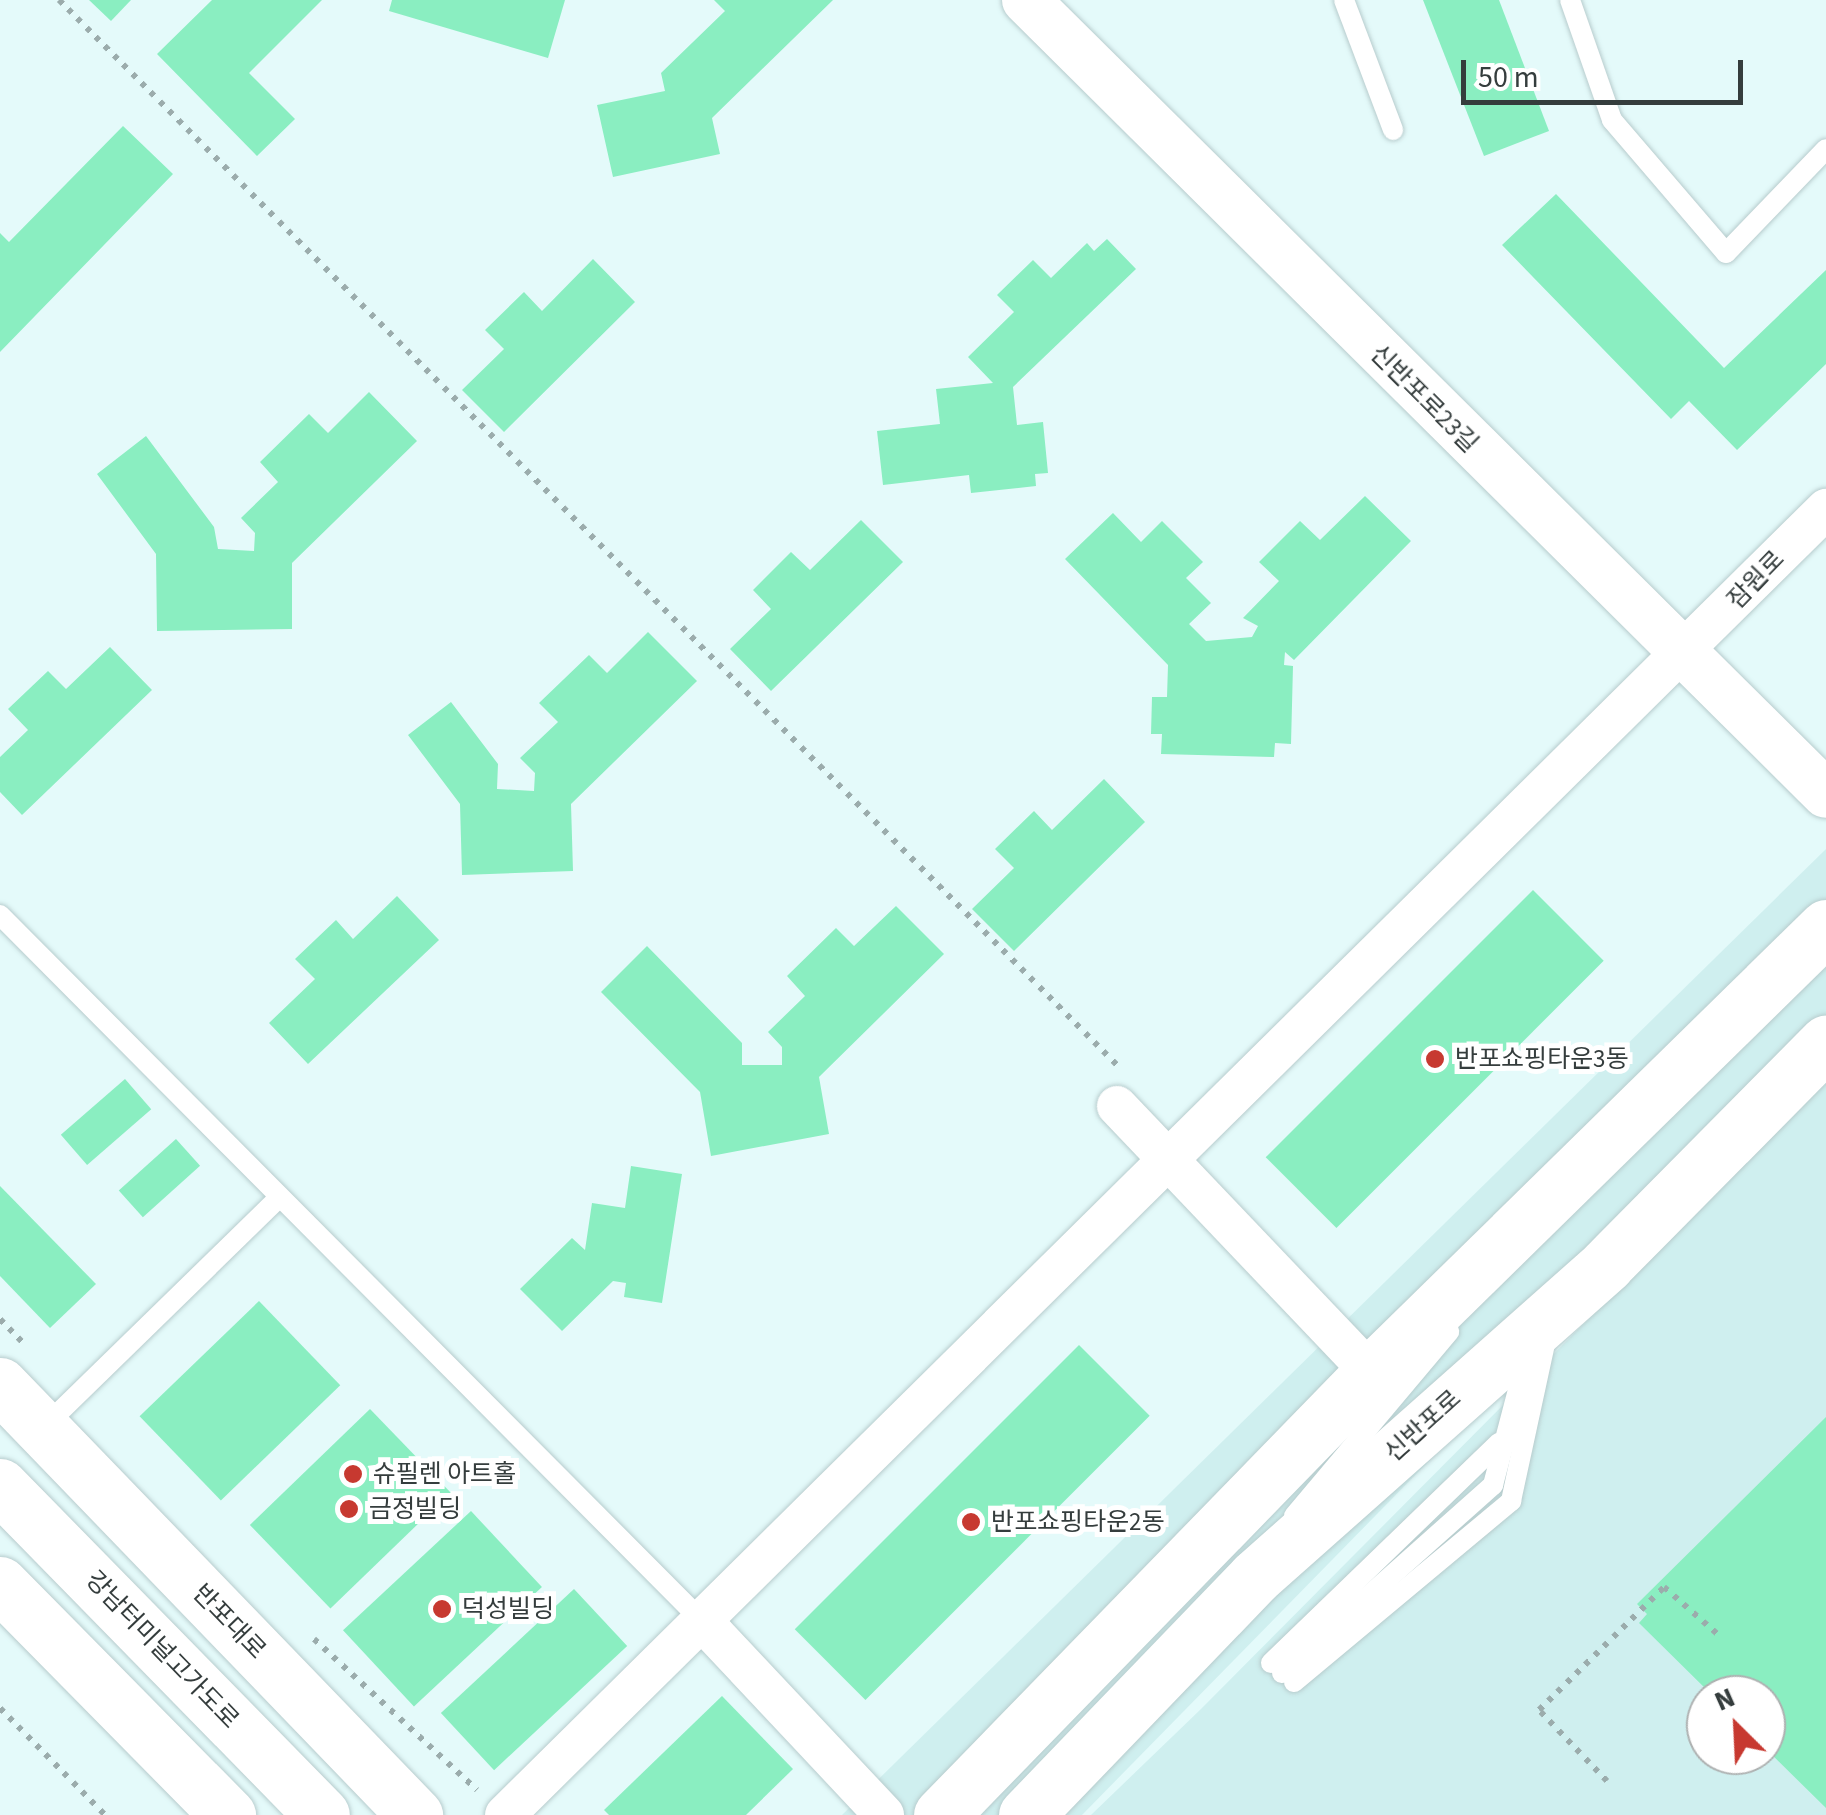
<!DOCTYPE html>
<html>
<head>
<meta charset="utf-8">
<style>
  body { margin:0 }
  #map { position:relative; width:1826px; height:1815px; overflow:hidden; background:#e4fafa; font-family:"Source Sans 3","Noto Sans KR",sans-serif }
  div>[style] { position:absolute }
  .built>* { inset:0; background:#cfefef }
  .building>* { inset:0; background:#8aeec1; transform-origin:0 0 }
  .path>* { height:6px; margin-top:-3px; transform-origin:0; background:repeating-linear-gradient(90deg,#9bacac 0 5px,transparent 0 13px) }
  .roads { filter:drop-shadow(0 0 2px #b7cccd) drop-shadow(0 0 2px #b7cccd) }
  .service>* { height:20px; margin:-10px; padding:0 10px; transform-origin:10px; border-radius:10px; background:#fff }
  .minor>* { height:40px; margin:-20px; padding:0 20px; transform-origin:20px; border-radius:20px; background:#fff }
  .tertiary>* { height:48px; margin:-24px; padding:0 24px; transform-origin:24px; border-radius:24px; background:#fff }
  .secondary>* { height:55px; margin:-27.5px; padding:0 27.5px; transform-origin:27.5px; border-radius:27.5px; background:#fff }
  .primary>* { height:55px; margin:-27.5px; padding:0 27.5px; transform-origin:27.5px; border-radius:27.5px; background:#fff }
  .dots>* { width:28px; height:28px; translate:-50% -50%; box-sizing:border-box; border:5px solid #fff; border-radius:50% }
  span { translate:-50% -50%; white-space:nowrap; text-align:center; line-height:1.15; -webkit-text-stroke:10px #fff; paint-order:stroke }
  .street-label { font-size:25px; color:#353d3d }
  .poi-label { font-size:25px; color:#353d3d }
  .left { translate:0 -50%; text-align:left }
  .north { position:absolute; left:1686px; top:1675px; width:100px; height:100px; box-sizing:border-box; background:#fff; border:2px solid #aeb1b1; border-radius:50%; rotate:336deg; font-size:28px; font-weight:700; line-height:40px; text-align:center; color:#353d3d }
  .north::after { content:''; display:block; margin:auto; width:35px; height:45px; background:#c73930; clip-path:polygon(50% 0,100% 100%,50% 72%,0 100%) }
  .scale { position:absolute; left:1461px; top:60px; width:282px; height:45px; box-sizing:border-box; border:5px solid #353d3d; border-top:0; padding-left:12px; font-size:30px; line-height:35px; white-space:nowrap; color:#353d3d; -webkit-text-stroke:8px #fff; paint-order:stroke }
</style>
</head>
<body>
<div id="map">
  <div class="built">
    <div style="clip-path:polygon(1826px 849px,1826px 1056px,1082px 1815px,842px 1815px)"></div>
    <div style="clip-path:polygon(evenodd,1826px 1080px,1826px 1815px,1091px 1815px,1201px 1709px,1826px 1080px,1706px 1695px,1766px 1695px,1766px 1755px,1706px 1755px,1706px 1695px)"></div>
  </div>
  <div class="building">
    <div style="clip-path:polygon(89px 0,131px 0,111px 21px)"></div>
    <div style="clip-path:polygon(212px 0,322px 0,249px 73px,295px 119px,257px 156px,157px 54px)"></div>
    <div style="clip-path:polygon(392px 0,565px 0,548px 58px,389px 11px)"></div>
    <div style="clip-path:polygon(714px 0,833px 0,712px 118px,720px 154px,613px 177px,597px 105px,665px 91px,661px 73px,725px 11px)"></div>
    <div style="clip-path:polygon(1423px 0,1499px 0,1549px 131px,1484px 156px)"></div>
    <div style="clip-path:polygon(123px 126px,173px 174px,0 352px,0 233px,9px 242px)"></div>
    <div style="clip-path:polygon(1556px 194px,1724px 368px,1826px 270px,1826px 364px,1737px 450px,1689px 401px,1671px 419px,1502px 245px)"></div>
    <div style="clip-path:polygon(1107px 239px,1136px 269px,1013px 387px,1017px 425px,1043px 422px,1048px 473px,1035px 474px,1036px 486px,971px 493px,969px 475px,883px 485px,877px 431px,940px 424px,936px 389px,993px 383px,968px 357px,1014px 312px,997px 295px,1033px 260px,1051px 278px,1087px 243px,1094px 251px)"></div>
    <div style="clip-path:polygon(593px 259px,635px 302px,504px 432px,462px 390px,504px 349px,485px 330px,524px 292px,542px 311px)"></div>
    <div style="clip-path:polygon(369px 392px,417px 441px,292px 563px,292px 629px,157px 631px,156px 554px,97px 474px,146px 436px,214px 527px,218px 549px,254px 551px,255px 533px,241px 518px,278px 482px,260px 462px,309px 414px,328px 433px)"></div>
    <div style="clip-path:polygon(1365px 496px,1411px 541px,1294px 660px,1285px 652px,1284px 665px,1293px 666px,1291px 744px,1275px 743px,1274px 757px,1161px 754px,1162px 734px,1151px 734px,1152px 697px,1167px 697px,1168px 665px,1065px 559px,1113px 513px,1141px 542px,1162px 521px,1203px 562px,1186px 578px,1211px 603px,1189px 624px,1206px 641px,1252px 637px,1258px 626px,1243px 618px,1279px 581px,1259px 562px,1300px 521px,1320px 540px)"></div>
    <div style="clip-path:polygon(861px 520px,903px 562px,771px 691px,730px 649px,771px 609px,753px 590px,791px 552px,810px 570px)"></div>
    <div style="clip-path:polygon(648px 632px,697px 681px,571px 804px,573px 871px,462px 875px,460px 804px,408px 735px,451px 702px,498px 764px,497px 789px,534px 791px,535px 773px,520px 758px,558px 722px,539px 703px,589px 655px,607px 673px)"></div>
    <div style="clip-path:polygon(110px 647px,152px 690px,22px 815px,0 792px,0 757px,28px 730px,8px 709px,48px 671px,66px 689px)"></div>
    <div style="clip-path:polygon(1104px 779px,1145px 822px,1014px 951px,972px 909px,1014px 868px,995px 849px,1034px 811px,1052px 830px)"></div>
    <div style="left:1533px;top:890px;width:100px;height:378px;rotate:45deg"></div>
    <div style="clip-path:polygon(397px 896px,439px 940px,308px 1064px,269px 1023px,315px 979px,295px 959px,336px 920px,353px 939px)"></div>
    <div style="clip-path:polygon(896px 906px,944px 954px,819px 1077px,829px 1134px,711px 1156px,700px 1092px,601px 992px,647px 946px,742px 1043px,742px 1065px,782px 1065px,782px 1047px,768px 1032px,805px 996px,787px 976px,836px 928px,854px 946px)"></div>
    <div style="left:125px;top:1079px;width:40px;height:85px;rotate:49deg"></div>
    <div style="left:176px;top:1139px;width:36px;height:77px;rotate:48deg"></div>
    <div style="clip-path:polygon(631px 1166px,682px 1174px,662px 1303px,624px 1297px,626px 1283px,613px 1281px,562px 1331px,520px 1289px,572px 1238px,585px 1250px,592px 1203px,625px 1208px)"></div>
    <div style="clip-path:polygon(0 1186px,96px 1284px,50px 1328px,0 1276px)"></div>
    <div style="left:259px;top:1301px;width:117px;height:166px;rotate:46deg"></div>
    <div style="left:1079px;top:1345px;width:100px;height:402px;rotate:45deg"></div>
    <div style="left:370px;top:1409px;width:116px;height:167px;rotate:46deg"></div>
    <div style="clip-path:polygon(1826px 1417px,1826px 1808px,1766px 1749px,1766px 1695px,1712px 1695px,1639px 1623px,1647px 1614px,1637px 1604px)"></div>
    <div style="left:471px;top:1511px;width:104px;height:175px;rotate:47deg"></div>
    <div style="left:574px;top:1589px;width:78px;height:182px;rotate:47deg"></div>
    <div style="clip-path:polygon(722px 1696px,793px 1769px,746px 1815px,609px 1815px,604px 1810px)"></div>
  </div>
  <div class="path">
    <div style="left:59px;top:0;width:1507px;rotate:45.19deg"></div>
    <div style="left:0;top:1319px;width:36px;rotate:46deg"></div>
    <div style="left:314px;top:1639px;width:222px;rotate:42.8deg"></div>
    <div style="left:0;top:1708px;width:150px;rotate:45.5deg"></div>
    <div style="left:1607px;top:1781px;width:98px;rotate:-133.8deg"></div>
    <div style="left:1539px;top:1710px;width:175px;rotate:-44.5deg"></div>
    <div style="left:1664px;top:1587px;width:76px;rotate:41.3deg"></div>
  </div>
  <div class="roads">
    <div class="service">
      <div style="left:1344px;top:0;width:139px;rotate:69.3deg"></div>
      <div style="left:1570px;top:0;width:127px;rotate:70.7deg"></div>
      <div style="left:1612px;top:120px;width:175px;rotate:49.4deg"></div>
      <div style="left:1726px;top:253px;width:144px;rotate:-46.1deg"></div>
      <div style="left:0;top:915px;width:998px;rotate:45.16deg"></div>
      <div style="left:44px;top:1427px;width:328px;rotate:-44.3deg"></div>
      <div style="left:1294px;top:1516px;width:241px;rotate:-49.9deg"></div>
      <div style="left:1271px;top:1663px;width:317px;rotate:-44deg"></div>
      <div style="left:1282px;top:1673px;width:283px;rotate:-41.7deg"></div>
      <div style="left:1493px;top:1485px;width:98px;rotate:-75.3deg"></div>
      <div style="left:1518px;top:1390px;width:43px;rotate:-60.4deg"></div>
      <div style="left:1294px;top:1682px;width:283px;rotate:-39.8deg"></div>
      <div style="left:1511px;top:1501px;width:170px;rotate:-77.8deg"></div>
    </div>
    <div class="minor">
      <div style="left:1117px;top:1106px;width:369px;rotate:46.4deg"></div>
      <div style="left:704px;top:1623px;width:263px;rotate:46.8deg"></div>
      <div style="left:505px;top:1815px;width:1858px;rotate:-44.67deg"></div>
    </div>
    <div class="tertiary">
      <div style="left:1026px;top:0;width:1127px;rotate:44.78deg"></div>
    </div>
    <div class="secondary">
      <div style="left:941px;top:1815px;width:617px;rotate:-45.79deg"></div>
      <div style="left:1371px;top:1373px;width:637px;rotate:-44.43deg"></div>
      <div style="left:1026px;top:1815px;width:330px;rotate:-46.1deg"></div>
      <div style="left:1255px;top:1577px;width:470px;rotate:-41.6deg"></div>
      <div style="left:1606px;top:1265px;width:313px;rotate:-45.3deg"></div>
    </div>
    <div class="primary">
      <div style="left:0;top:1385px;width:598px;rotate:46.02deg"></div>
      <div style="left:0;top:1486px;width:460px;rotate:45.6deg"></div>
      <div style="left:0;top:1584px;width:325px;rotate:45.4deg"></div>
    </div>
  </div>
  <div class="dots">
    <div style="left:1435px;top:1059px;background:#c73930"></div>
    <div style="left:353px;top:1474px;background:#c73930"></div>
    <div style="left:349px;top:1509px;background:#c73930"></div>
    <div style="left:971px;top:1522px;background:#c73930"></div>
    <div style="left:442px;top:1609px;background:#c73930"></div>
  </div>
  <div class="street-label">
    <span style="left:1424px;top:399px;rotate:45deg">신반포로23길</span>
    <span style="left:1756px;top:580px;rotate:-46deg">잠원로</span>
    <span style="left:1423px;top:1426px;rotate:-42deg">신반포로</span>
    <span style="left:229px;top:1622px;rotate:46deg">반포대로</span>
    <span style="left:162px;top:1650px;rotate:46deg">강남터미널고가도로</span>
  </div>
  <div class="poi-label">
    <span class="left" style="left:1455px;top:1059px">반포쇼핑타운3동</span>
    <span class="left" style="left:373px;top:1474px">슈필렌 아트홀</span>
    <span class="left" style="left:369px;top:1509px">금정빌딩</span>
    <span class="left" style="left:991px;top:1522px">반포쇼핑타운2동</span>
    <span class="left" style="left:462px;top:1609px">덕성빌딩</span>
  </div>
  <div class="north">N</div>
  <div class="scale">50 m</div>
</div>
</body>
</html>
